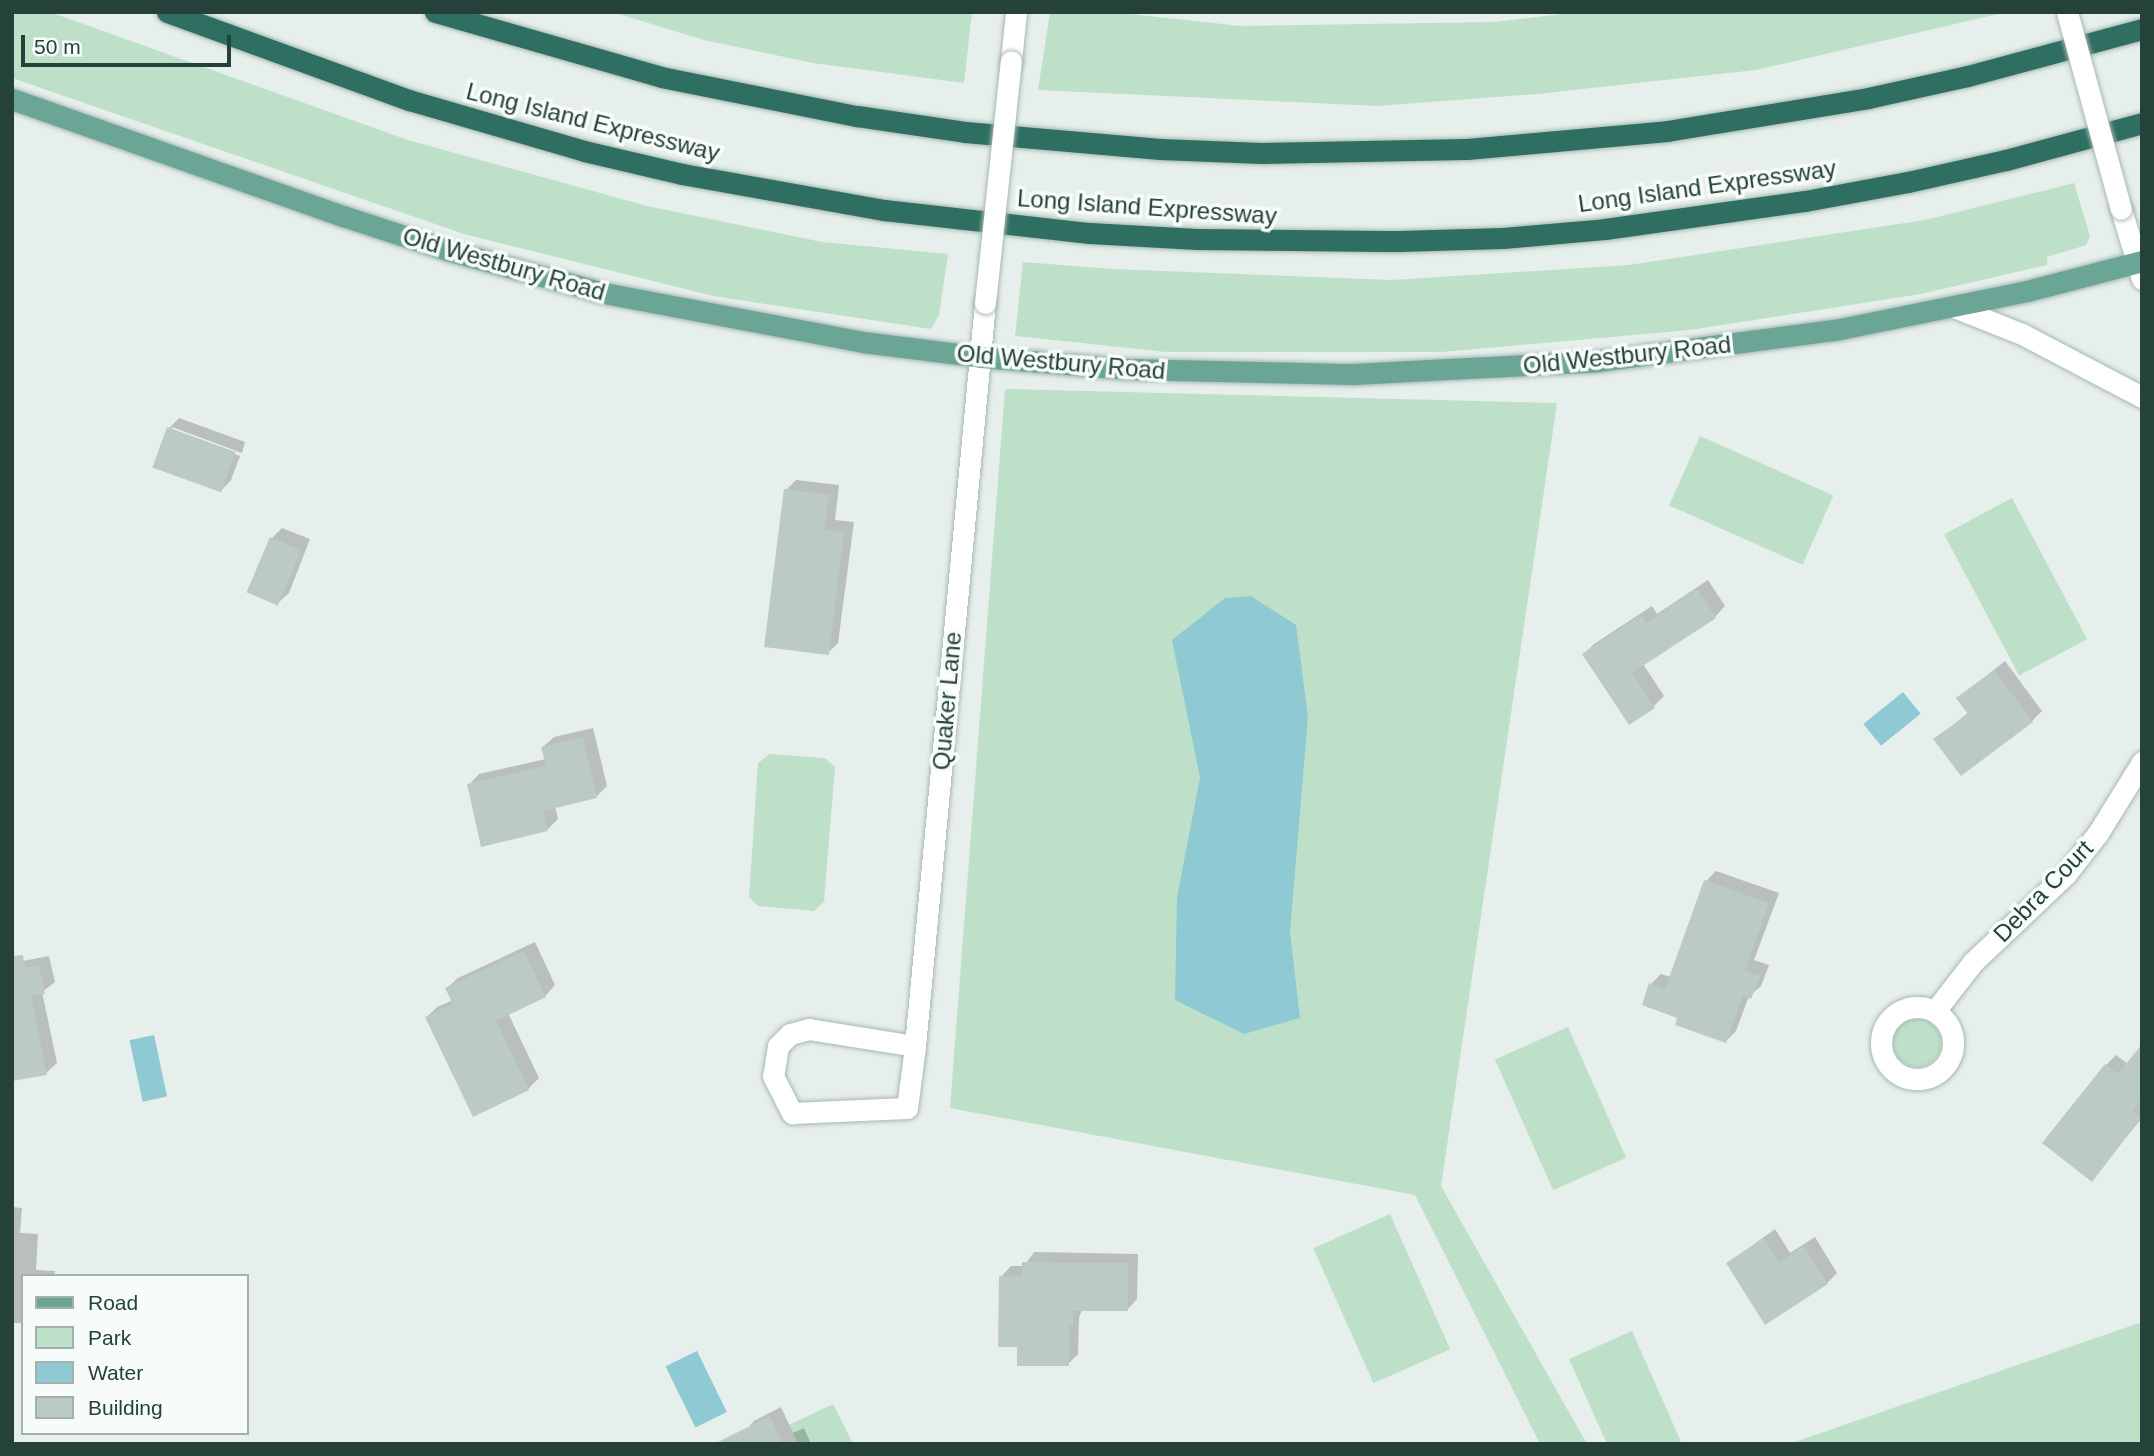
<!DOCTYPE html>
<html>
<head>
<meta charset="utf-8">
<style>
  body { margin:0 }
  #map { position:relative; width:2154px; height:1456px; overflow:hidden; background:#e6efeb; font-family:Arial,sans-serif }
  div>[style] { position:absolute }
  .green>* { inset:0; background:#bfe0c8; transform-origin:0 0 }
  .round { border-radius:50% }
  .water>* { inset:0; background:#8ec9d4; transform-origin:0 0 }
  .shadow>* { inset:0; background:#0003 }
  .building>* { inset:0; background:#bbcac4; transform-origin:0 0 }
  .roads { filter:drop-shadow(0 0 2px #a8b8b2) drop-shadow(0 0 2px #a8b8b2) }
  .minor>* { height:21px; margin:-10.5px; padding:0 10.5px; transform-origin:10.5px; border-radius:10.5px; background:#fff }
  .minor>.ring { margin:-10.5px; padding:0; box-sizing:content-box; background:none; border:21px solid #fff; border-radius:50% }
  .major>* { height:21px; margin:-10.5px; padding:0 10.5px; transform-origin:10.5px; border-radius:10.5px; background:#6aa596 }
  .highway>* { height:21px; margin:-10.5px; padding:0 10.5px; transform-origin:10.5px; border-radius:10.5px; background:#2f6f62 }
  .bridges { filter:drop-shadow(0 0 2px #a8b8b2) drop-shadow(0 0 2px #a8b8b2) }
  .minor-bridge>* { height:21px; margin:-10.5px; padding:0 10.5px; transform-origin:10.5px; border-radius:10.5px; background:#fff }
  span { translate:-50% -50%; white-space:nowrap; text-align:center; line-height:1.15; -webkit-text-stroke:7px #f7fbf9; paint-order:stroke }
  .street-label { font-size:24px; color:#24423a }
  .frame { position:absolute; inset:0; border:14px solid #24423a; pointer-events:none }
  .legend { position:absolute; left:21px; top:1274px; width:228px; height:161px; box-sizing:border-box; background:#f7fbf9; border:2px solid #a3b1ad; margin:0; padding:9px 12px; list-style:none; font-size:21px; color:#24423a }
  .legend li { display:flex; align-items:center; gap:14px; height:35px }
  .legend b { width:35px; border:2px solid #a3b1ad }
  .scale { position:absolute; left:21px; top:35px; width:210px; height:32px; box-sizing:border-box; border:4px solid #24423a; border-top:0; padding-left:9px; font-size:21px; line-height:24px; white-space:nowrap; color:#24423a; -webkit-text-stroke:5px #f7fbf9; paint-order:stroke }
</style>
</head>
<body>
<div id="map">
  <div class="green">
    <div style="clip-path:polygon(12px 12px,50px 12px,408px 140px,647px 206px,822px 242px,948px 254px,939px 315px,931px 329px,713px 296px,464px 234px,12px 78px)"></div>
    <div style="clip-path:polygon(612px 12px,972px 12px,964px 83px,813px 63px,704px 40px)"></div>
    <div style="clip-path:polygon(1050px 12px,1113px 12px,1240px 26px,1495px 22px,1579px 12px,2007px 12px,1756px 70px,1537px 94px,1377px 106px,1038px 90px)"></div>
    <div style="clip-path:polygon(2074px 183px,2090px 236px,2086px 245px,2047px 257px,2047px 265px,1921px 294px,1690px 330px,1442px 352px,1166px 352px,1015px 336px,1023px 262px,1112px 269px,1392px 280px,1629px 265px,1925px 220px)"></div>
    <div style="clip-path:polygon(1005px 389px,1557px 403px,1441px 1186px,1587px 1444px,1540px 1444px,1415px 1195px,950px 1108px)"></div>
    <div style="left:1700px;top:436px;width:146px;height:76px;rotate:24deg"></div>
    <div style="left:2012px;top:498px;width:160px;height:77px;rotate:62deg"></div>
    <div style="clip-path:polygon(770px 754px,825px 758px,835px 767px,824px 902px,814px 911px,758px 906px,749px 897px,758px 763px)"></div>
    <div class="round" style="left:1893px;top:1019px;width:48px;height:48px"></div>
    <div style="left:1568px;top:1027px;width:143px;height:80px;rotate:66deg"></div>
    <div style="left:1390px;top:1214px;width:148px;height:84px;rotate:66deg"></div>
    <div style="clip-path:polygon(2142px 1322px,2142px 1444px,1789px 1444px)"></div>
    <div style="clip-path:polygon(1632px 1331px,1682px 1444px,1607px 1444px,1569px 1359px)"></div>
    <div style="clip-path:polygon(833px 1404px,853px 1444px,798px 1444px,789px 1425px)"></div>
  </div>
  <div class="water">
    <div style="clip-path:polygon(1251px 596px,1296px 625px,1308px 717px,1290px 932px,1300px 1018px,1244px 1034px,1175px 1000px,1177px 897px,1200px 778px,1172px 640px,1225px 598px)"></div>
    <div style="left:1903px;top:692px;width:28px;height:51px;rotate:51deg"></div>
    <div style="left:154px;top:1035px;width:63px;height:25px;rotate:78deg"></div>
    <div style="left:697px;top:1351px;width:68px;height:35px;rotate:64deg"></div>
  </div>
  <div class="shadow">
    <div style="clip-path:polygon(179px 418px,245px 442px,242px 453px,172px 427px,172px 431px,240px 456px,231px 480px,221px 491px,169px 428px)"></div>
    <div style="clip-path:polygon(796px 480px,839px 485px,835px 520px,854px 522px,838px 643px,828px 653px,786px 490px)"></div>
    <div style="clip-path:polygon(282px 528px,310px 539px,289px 593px,278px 603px,272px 538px)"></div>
    <div style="clip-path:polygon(1708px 580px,1725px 606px,1715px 617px,1643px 664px,1664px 696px,1654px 706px,1584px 654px,1594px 644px,1652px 606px,1657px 614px)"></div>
    <div style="clip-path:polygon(2005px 661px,2042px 711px,2032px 721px,1936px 739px,1969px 712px,1959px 698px)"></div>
    <div style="clip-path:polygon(593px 728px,607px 786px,596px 797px,555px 806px,558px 819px,547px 830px,469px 785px,479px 774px,546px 759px,543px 747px,554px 737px)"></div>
    <div style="clip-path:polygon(1716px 871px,1779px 893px,1754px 960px,1769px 965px,1761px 986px,1749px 996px,1736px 1031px,1726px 1041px,1679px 1017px,1651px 984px,1661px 974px,1671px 977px,1706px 881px)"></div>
    <div style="clip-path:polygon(535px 942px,555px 985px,545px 996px,508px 1013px,539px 1078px,528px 1089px,473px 1115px,427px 1017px,437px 1007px,453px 1000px,447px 988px,458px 978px)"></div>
    <div style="clip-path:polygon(49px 956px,55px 982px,42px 992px,57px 1063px,46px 1073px,12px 963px)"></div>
    <div style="clip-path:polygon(2142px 1046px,2142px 1118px,2091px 1180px,2106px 1065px,2116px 1055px,2128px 1064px)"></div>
    <div style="clip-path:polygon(12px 1207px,22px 1208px,20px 1233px,38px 1234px,36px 1270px,55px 1271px,54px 1276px,23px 1276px,22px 1323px,12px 1323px)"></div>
    <div style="clip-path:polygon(1775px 1229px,1790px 1253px,1815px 1237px,1837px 1273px,1827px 1283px,1728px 1263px)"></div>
    <div style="clip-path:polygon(1034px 1252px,1138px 1254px,1137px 1299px,1127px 1310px,1082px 1309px,1079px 1318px,1078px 1354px,1068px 1364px,1019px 1346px,1001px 1277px,1011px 1266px,1024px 1266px)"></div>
    <div style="clip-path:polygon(781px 1407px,793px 1433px,804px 1428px,811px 1444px,734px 1444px,754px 1421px)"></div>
  </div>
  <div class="building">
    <div style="left:167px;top:427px;width:73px;height:43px;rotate:20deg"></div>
    <div style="clip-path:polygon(784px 489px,829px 495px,825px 530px,844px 532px,829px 655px,764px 647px)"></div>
    <div style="left:270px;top:537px;width:34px;height:60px;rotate:23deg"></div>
    <div style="clip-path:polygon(1697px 589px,1716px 618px,1632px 673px,1655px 708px,1629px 725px,1582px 654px,1641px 615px,1646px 623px)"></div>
    <div style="clip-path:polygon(1994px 670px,2033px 722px,1961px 776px,1933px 739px,1968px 714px,1956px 698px)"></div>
    <div style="clip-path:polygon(583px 737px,597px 798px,543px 811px,548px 831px,481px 847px,467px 784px,546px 766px,541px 747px)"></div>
    <div style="clip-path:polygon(1704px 880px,1769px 903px,1745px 971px,1760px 976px,1751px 999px,1743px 996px,1726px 1043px,1675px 1025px,1677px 1018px,1642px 1005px,1649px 983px,1665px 989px)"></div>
    <div style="clip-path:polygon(524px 951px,546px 997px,496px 1021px,529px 1090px,473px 1117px,425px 1017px,453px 1004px,445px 988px)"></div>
    <div style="clip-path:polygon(23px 955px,25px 968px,39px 965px,45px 994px,31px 996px,47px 1075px,12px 1081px,12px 956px)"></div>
    <div style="clip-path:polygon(2142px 1044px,2142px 1100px,2133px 1111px,2141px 1118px,2092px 1182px,2042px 1143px,2105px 1064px,2118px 1074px)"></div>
    <div style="clip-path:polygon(1764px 1238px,1779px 1262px,1804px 1246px,1828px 1284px,1765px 1325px,1726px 1263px)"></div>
    <div style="clip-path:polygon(1022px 1262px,1128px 1263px,1128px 1311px,1073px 1311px,1073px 1326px,1069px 1326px,1069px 1366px,1017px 1366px,1017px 1347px,998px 1347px,999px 1276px,1022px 1276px)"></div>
    <div style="clip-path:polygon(770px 1416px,783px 1444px,714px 1444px)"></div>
  </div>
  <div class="roads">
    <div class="minor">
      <div style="left:1011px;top:61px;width:49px;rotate:-84.2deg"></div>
      <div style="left:2121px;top:209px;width:73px;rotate:73.3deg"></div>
      <div style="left:1954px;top:307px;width:73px;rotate:21.7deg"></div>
      <div style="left:2022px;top:334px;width:136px;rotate:27.7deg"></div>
      <div class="ring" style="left:1881px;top:1007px;width:51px;height:51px"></div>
      <div style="left:1935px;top:1011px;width:62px;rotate:-52.2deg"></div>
      <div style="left:1973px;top:962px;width:128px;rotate:-43.4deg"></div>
      <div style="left:2066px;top:874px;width:52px;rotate:-52deg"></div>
      <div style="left:2098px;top:833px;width:84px;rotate:-58.2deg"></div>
      <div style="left:915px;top:1046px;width:107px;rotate:-170.9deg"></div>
      <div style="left:809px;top:1029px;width:20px;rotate:165deg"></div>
      <div style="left:790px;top:1034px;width:17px;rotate:135deg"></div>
      <div style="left:778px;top:1046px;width:30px;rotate:99deg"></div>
      <div style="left:773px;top:1076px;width:42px;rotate:62.8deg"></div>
      <div style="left:792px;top:1113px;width:115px;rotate:-2.5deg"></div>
      <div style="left:907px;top:1108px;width:63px;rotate:-82.6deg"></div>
      <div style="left:915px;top:1046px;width:746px;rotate:-84.62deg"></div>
    </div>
    <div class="major">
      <div style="left:12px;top:99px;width:351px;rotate:19.5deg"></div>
      <div style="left:343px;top:216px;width:109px;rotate:18.1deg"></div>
      <div style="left:447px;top:250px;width:163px;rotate:15.3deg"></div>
      <div style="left:604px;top:293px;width:264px;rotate:10.7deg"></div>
      <div style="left:863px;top:342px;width:119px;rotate:7.2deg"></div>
      <div style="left:981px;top:357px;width:147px;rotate:4.7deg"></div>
      <div style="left:1128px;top:369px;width:226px;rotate:1.3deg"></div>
      <div style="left:1354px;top:374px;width:244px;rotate:-3deg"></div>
      <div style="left:1598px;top:361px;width:244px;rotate:-7.5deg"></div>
      <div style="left:1840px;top:329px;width:191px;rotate:-11.5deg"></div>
      <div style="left:2027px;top:291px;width:119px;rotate:-14.6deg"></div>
    </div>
    <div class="highway">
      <div style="left:167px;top:12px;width:258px;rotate:20deg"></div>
      <div style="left:409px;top:100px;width:182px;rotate:16.2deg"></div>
      <div style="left:584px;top:151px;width:101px;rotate:13.2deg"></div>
      <div style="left:682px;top:174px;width:205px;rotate:10.1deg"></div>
      <div style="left:884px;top:210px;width:207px;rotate:6.4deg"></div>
      <div style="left:1090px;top:233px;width:107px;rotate:3.2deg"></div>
      <div style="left:1197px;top:239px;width:202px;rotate:0.6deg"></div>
      <div style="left:1399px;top:241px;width:104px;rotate:-1.7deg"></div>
      <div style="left:1503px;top:238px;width:102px;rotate:-5deg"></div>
      <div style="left:1605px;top:229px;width:202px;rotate:-8deg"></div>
      <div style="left:1805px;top:201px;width:105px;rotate:-10.5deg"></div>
      <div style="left:1908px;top:182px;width:100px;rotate:-12.7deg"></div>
      <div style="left:2006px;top:160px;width:141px;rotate:-15.2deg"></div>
      <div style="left:435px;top:12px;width:235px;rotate:16deg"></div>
      <div style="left:661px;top:77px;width:200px;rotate:11.3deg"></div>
      <div style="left:857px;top:116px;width:109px;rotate:8.4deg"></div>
      <div style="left:965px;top:132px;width:196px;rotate:5deg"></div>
      <div style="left:1160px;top:149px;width:101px;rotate:2.3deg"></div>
      <div style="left:1261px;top:153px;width:206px;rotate:-1.1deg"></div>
      <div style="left:1467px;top:149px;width:201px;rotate:-5.1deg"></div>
      <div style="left:1667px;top:131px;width:204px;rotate:-9.3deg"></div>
      <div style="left:1868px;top:98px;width:102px;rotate:-12.4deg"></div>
      <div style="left:1968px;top:76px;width:180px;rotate:-15.1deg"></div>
    </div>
  </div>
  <div class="bridges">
    <div class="minor-bridge">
      <div style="left:2067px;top:12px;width:204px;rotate:74.7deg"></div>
      <div style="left:985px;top:303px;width:243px;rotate:-83.9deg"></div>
    </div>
  </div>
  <div class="street-label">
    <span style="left:593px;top:122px;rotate:14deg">Long Island Expressway</span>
    <span style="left:1707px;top:186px;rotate:-8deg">Long Island Expressway</span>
    <span style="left:1147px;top:207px;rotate:4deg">Long Island Expressway</span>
    <span style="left:504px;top:264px;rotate:16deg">Old Westbury Road</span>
    <span style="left:1627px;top:355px;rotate:-6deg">Old Westbury Road</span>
    <span style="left:1061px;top:362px;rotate:5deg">Old Westbury Road</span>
    <span style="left:947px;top:701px;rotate:-85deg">Quaker Lane</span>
    <span style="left:2043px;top:891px;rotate:-46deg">Debra Court</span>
  </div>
  <div class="frame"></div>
  <ul class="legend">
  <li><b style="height:9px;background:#6aa596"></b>Road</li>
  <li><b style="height:19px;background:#bfe0c8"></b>Park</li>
  <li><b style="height:19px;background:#8ec9d4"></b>Water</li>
  <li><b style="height:19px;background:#bbcac4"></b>Building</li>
  </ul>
  <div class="scale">50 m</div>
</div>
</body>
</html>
